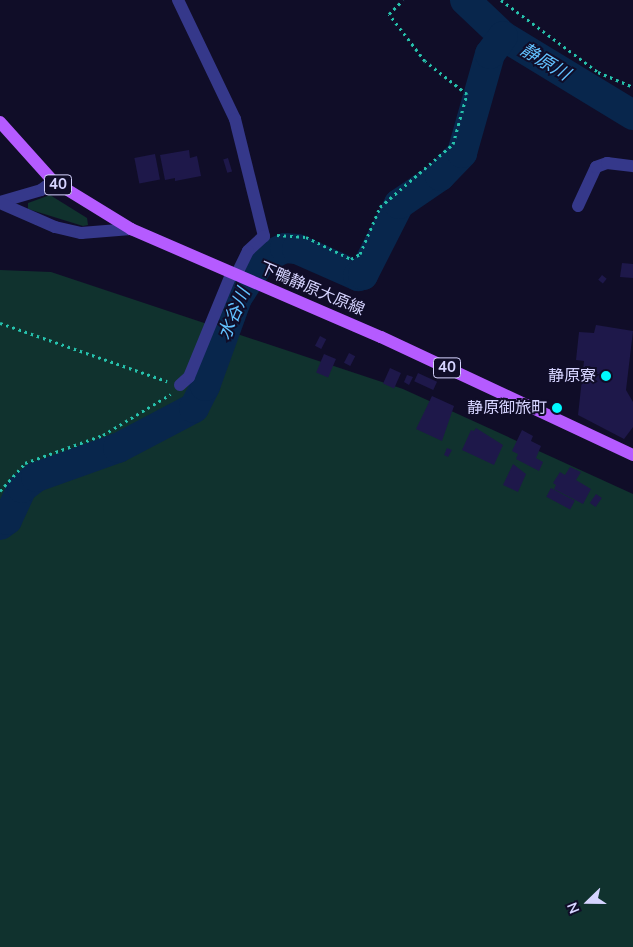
<!DOCTYPE html>
<html>
<head>
<meta charset="utf-8">
<style>
  body { margin:0 }
  #map { position:relative; width:633px; height:947px; overflow:hidden; background:#100d28; font-family:"Nunito Sans","Noto Sans JP",sans-serif }
  div>[style] { position:absolute }
  .green>* { inset:0; background:#10322e }
  .river>* { height:30px; margin:-15px; padding:0 15px; transform-origin:15px; border-radius:15px; background:#08264c }
  .building>* { inset:0; background:#1e184a; transform-origin:0 0 }
  .path>* { height:3px; margin-top:-1.5px; transform-origin:0; background:repeating-linear-gradient(90deg,#26c1ac 0 2.5px,transparent 0 6.5px) }
  .minor>* { height:12px; margin:-6px; padding:0 6px; transform-origin:6px; border-radius:6px; background:#35388a }
  .major>* { height:12px; margin:-6px; padding:0 6px; transform-origin:6px; border-radius:6px; background:#b55bff }
  .dots>* { width:14px; height:14px; translate:-50% -50%; box-sizing:border-box; border:2px solid #100d28; border-radius:50% }
  span { translate:-50% -50%; white-space:nowrap; text-align:center; line-height:1.15; -webkit-text-stroke:4px #100d28; paint-order:stroke }
  .shield-label span { padding:1px 4px; background:#100d28; border:1px solid; border-radius:4px; -webkit-text-stroke-width:0 }
  .shield-label { font-size:15px; color:#d6d4ff; font-weight:700 }
  .street-label { font-size:16px; color:#d6d4ff }
  .poi-label { font-size:16px; color:#d6d4ff }
  .right { translate:-100% -50%; text-align:right }
  .water-label { font-size:18px; color:#62c2ff; font-style:italic }
  .north { position:absolute; left:563px; top:877px; width:50px; height:50px; -webkit-text-stroke:4px #100d28; paint-order:stroke; rotate:248deg; font-size:14px; font-weight:700; line-height:20px; text-align:center; color:#d6d4ff }
  .north::after { content:''; display:block; margin:auto; width:18px; height:22px; background:#d6d4ff; clip-path:polygon(50% 0,100% 100%,50% 72%,0 100%) }
</style>
</head>
<body>
<div id="map">
  <div class="green">
    <div style="clip-path:polygon(50px 195px,87px 218px,88px 225px,83px 226px,28px 209px,28px 203px)"></div>
    <div style="clip-path:polygon(0 270px,51px 272px,403px 389px,633px 494px,633px 947px,0 947px)"></div>
  </div>
  <div class="river">
    <div style="left:465px;top:0;width:52px;rotate:43.5deg"></div>
    <div style="left:503px;top:36px;width:152px;rotate:31.3deg"></div>
    <div style="left:0;top:525px;width:9px;rotate:-36deg"></div>
    <div style="left:7px;top:520px;width:35px;rotate:-65deg"></div>
    <div style="left:22px;top:488px;width:18px;rotate:-38deg"></div>
    <div style="left:36px;top:477px;width:87px;rotate:-19.5deg"></div>
    <div style="left:118px;top:448px;width:86px;rotate:-27.8deg"></div>
    <div style="left:194px;top:408px;width:25px;rotate:-63deg"></div>
    <div style="left:205px;top:386px;width:94px;rotate:-70deg"></div>
    <div style="left:237px;top:298px;width:46px;rotate:-57.3deg"></div>
    <div style="left:262px;top:259px;width:25px;rotate:-26deg"></div>
    <div style="left:285px;top:248px;width:12px;rotate:5deg"></div>
    <div style="left:297px;top:249px;width:67px;rotate:23.9deg"></div>
    <div style="left:358px;top:276px;width:5px;rotate:-11deg"></div>
    <div style="left:363px;top:275px;width:80px;rotate:-63.1deg"></div>
    <div style="left:399px;top:204px;width:50px;rotate:-34.3deg"></div>
    <div style="left:440px;top:176px;width:32px;rotate:-46deg"></div>
    <div style="left:462px;top:153px;width:103px;rotate:-74.2deg"></div>
    <div style="left:490px;top:54px;width:22px;rotate:-54deg"></div>
  </div>
  <div class="building">
    <div style="clip-path:polygon(189px 150px,190px 158px,197px 156px,201px 176px,175px 181px,175px 178px,165px 180px,160px 155px)"></div>
    <div style="left:155px;top:154px;width:26px;height:21px;rotate:79deg"></div>
    <div style="left:228px;top:158px;width:14px;height:5px;rotate:73deg"></div>
    <div style="clip-path:polygon(622px 263px,633px 264px,633px 278px,620px 277px)"></div>
    <div style="left:602px;top:275px;width:6px;height:6px;rotate:39deg"></div>
    <div style="clip-path:polygon(596px 325px,633px 331px,626px 390px,633px 402px,633px 427px,624px 439px,578px 415px,584px 361px,576px 360px,579px 332px,594px 333px)"></div>
    <div style="left:320px;top:336px;width:7px;height:11px;rotate:27deg"></div>
    <div style="left:349px;top:353px;width:7px;height:11px;rotate:27deg"></div>
    <div style="left:324px;top:354px;width:13px;height:20px;rotate:23deg"></div>
    <div style="left:390px;top:368px;width:12px;height:17px;rotate:24deg"></div>
    <div style="left:418px;top:373px;width:21px;height:9px;rotate:25deg"></div>
    <div style="clip-path:polygon(407px 375px,413px 377px,409px 385px,404px 382px)"></div>
    <div style="clip-path:polygon(432px 396px,454px 406px,442px 441px,416px 429px)"></div>
    <div style="clip-path:polygon(476px 428px,503px 445px,494px 465px,462px 450px,471px 430px,474px 431px)"></div>
    <div style="clip-path:polygon(522px 430px,533px 436px,531px 441px,541px 446px,536px 458px,543px 462px,539px 471px,516px 459px,518px 454px,512px 451px)"></div>
    <div style="clip-path:polygon(447px 448px,452px 450px,448px 457px,444px 455px)"></div>
    <div style="clip-path:polygon(513px 464px,526px 474px,518px 492px,503px 485px)"></div>
    <div style="clip-path:polygon(570px 467px,581px 472px,576px 480px,591px 489px,583px 504px,554px 489px,556px 485px,553px 483px,560px 472px,565px 475px)"></div>
    <div style="left:551px;top:488px;width:27px;height:10px;rotate:28deg"></div>
    <div style="left:596px;top:494px;width:7px;height:11px;rotate:34deg"></div>
  </div>
  <div class="path">
    <div style="left:501px;top:0;width:121px;rotate:36.6deg"></div>
    <div style="left:598px;top:72px;width:38px;rotate:23deg"></div>
    <div style="left:277px;top:235px;width:29px;rotate:4deg"></div>
    <div style="left:306px;top:237px;width:50px;rotate:26.1deg"></div>
    <div style="left:351px;top:259px;width:10px;rotate:-29deg"></div>
    <div style="left:360px;top:254px;width:51px;rotate:-66.9deg"></div>
    <div style="left:380px;top:207px;width:96px;rotate:-40.8deg"></div>
    <div style="left:453px;top:144px;width:52px;rotate:-74.4deg"></div>
    <div style="left:467px;top:94px;width:53px;rotate:-141.8deg"></div>
    <div style="left:425px;top:61px;width:59px;rotate:-127.5deg"></div>
    <div style="left:389px;top:14px;width:20px;rotate:-45deg"></div>
    <div style="left:0;top:323px;width:177px;rotate:19.2deg"></div>
    <div style="left:0;top:491px;width:38px;rotate:-48deg"></div>
    <div style="left:25px;top:463px;width:83px;rotate:-19.7deg"></div>
    <div style="left:103px;top:435px;width:79px;rotate:-31.1deg"></div>
  </div>
  <div class="minor">
    <div style="left:178px;top:0;width:132px;rotate:64.4deg"></div>
    <div style="left:235px;top:119px;width:121px;rotate:76.1deg"></div>
    <div style="left:264px;top:236px;width:22px;rotate:137deg"></div>
    <div style="left:248px;top:251px;width:25px;rotate:116deg"></div>
    <div style="left:0;top:202px;width:43px;rotate:-16.3deg"></div>
    <div style="left:41px;top:190px;width:15px;rotate:-37deg"></div>
    <div style="left:0;top:203px;width:60px;rotate:23.6deg"></div>
    <div style="left:55px;top:227px;width:27px;rotate:13deg"></div>
    <div style="left:81px;top:233px;width:50px;rotate:-4.6deg"></div>
    <div style="left:578px;top:206px;width:43px;rotate:-65.2deg"></div>
    <div style="left:596px;top:167px;width:12px;rotate:-20deg"></div>
    <div style="left:607px;top:163px;width:26px;rotate:7deg"></div>
    <div style="left:180px;top:385px;width:12px;rotate:-42deg"></div>
    <div style="left:189px;top:377px;width:113px;rotate:-67.7deg"></div>
  </div>
  <div class="major">
    <div style="left:0;top:122px;width:79px;rotate:48.1deg"></div>
    <div style="left:53px;top:181px;width:92px;rotate:31.6deg"></div>
    <div style="left:131px;top:229px;width:272px;rotate:23.4deg"></div>
    <div style="left:381px;top:337px;width:278px;rotate:25.1deg"></div>
  </div>
  <div class="dots">
    <div style="left:606px;top:376px;background:#00f9ff"></div>
    <div style="left:557px;top:408px;background:#00f9ff"></div>
  </div>
  <div class="shield-label">
    <span style="left:58px;top:185px">40</span>
    <span style="left:447px;top:368px">40</span>
  </div>
  <div class="street-label">
    <span style="left:312px;top:289px;rotate:23deg">下鴨静原大原線</span>
  </div>
  <div class="poi-label">
    <span class="right" style="left:596px;top:376px">静原寮</span>
    <span class="right" style="left:547px;top:408px">静原御旅町</span>
  </div>
  <div class="water-label">
    <span style="left:545px;top:62px;rotate:31deg">静原川</span>
    <span style="left:234px;top:314px;rotate:-67deg">水谷川</span>
  </div>
  <div class="north">N</div>
</div>
</body>
</html>
